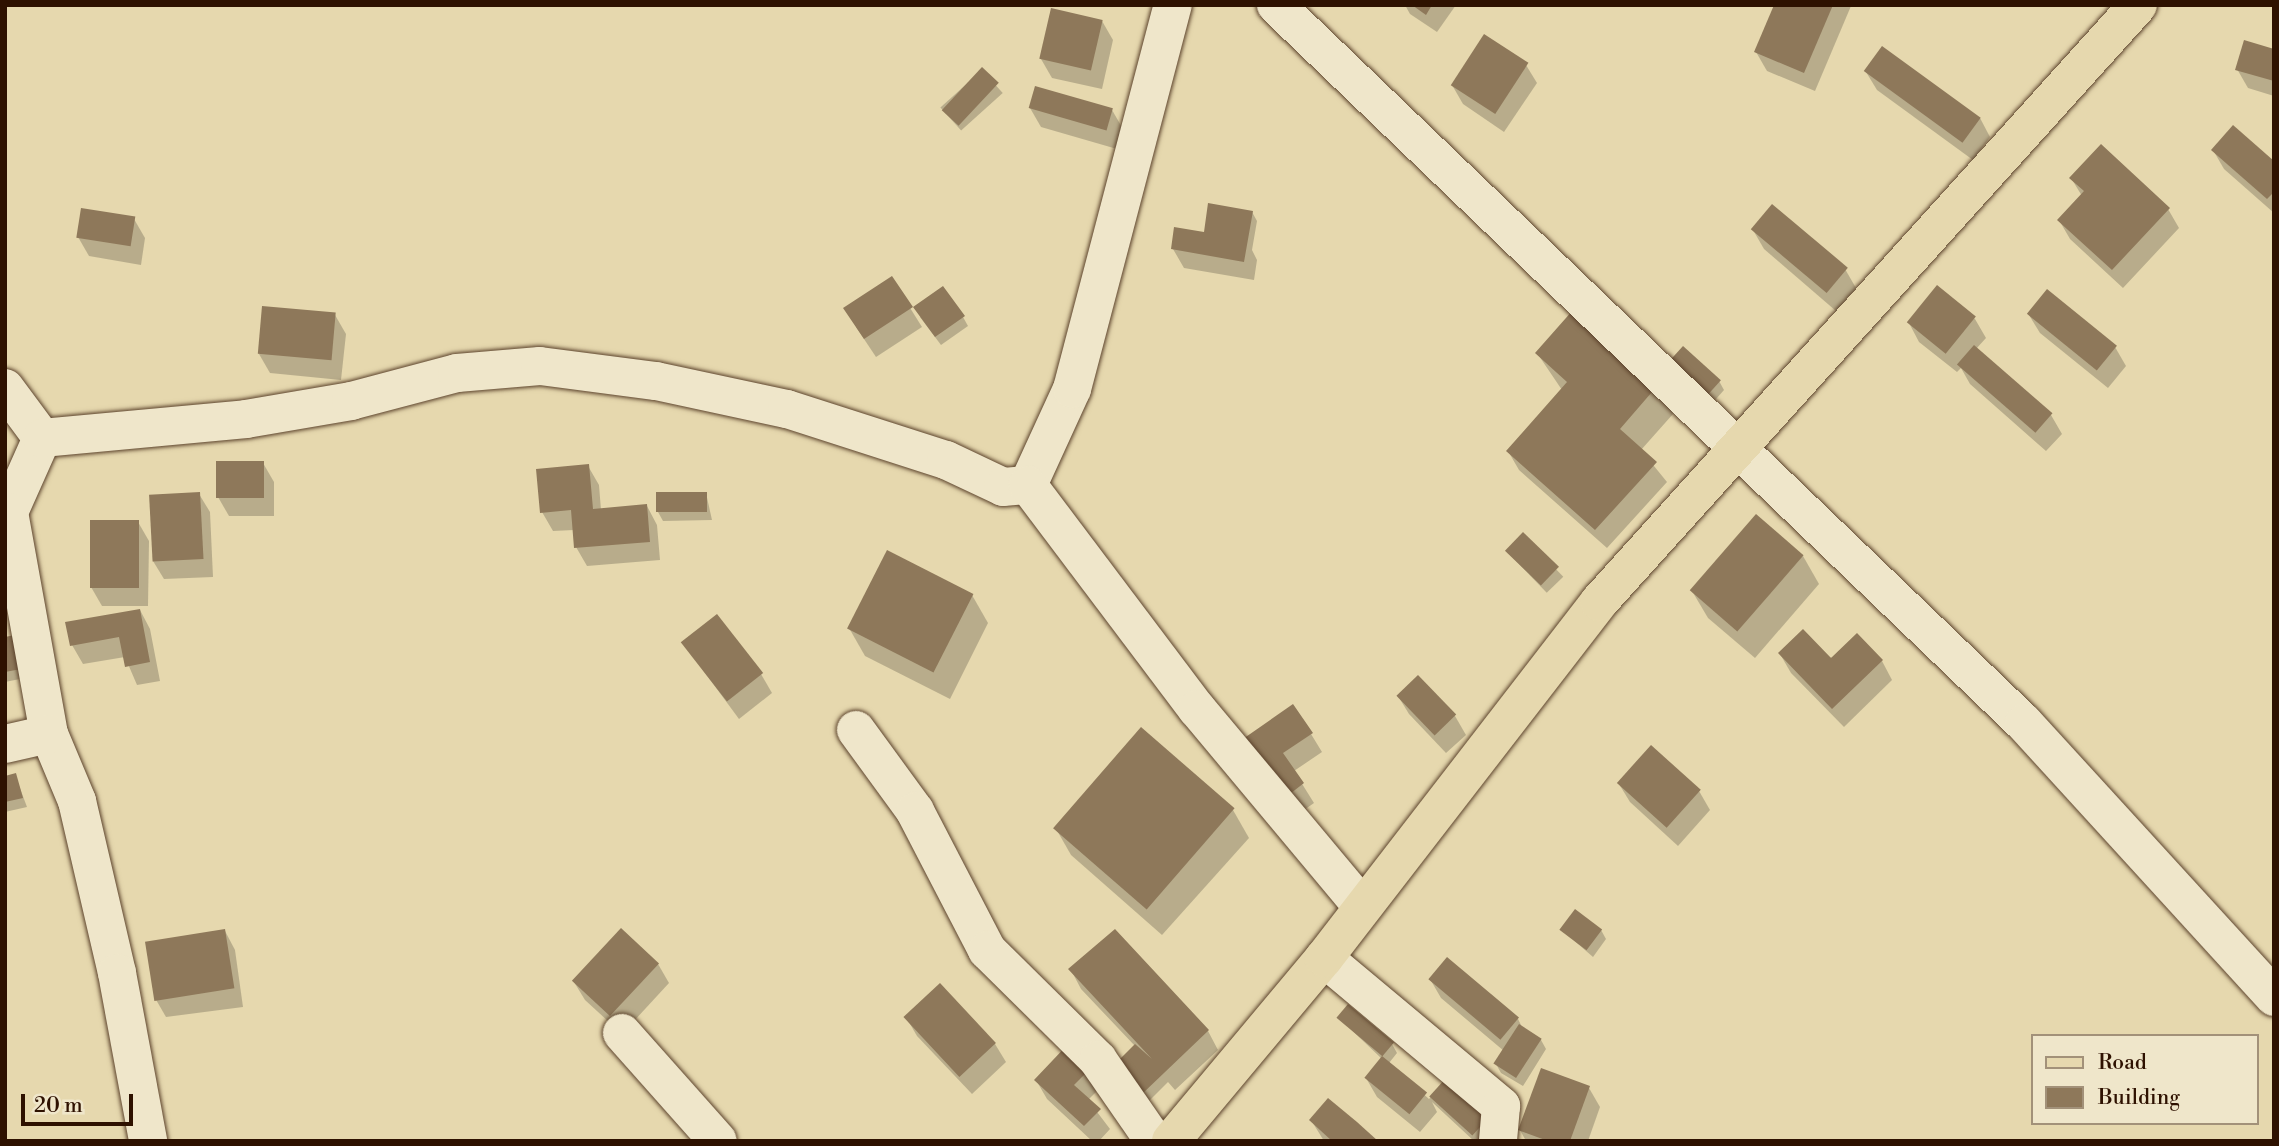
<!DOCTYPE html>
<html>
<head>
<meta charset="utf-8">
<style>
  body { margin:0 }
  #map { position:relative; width:2279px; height:1146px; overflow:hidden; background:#e6d8ae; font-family:"Libre Bodoni",serif }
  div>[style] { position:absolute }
  .shadow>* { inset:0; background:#0003; transform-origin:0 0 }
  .building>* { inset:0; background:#8e785a; transform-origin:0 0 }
  .roads { filter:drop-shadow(0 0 2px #5c432c) drop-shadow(0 0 2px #5c432c) }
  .minor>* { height:38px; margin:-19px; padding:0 19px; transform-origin:19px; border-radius:19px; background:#efe6ca }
  .primary>* { height:38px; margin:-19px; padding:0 19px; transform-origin:19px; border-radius:19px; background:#e6d8ae }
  span { translate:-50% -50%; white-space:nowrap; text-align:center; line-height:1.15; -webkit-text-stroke:5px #efe6ca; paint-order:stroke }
  .frame { position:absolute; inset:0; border:7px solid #2e1100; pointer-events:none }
  .legend { position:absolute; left:2031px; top:1034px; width:228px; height:91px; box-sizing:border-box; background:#efe6ca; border:2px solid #a29179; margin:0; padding:9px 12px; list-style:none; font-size:21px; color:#2e1100 }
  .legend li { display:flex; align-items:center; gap:14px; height:35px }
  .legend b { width:35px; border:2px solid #a29179 }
  .scale { position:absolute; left:21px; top:1094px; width:112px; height:32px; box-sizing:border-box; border:4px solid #2e1100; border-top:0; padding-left:9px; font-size:21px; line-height:24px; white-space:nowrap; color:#2e1100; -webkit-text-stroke:5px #efe6ca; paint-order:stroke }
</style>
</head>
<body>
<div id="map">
  <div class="shadow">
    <div style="clip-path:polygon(1405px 5px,1456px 5px,1437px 32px,1410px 14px)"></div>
    <div style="clip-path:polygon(1776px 5px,1851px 6px,1815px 91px,1767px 71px,1756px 52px)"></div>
    <div style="clip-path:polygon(1102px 21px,1113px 40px,1102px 89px,1052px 78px,1041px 59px)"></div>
    <div style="clip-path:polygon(2274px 51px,2274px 96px,2248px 88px,2237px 69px)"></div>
    <div style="clip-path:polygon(1526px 65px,1537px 83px,1504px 132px,1463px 104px,1452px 85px)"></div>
    <div style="left:982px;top:70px;width:31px;height:56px;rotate:48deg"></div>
    <div style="clip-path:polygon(1866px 72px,1980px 118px,1990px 137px,1973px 160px,1877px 90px)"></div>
    <div style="clip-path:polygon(1030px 108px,1112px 110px,1123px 129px,1117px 149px,1041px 127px)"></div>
    <div style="clip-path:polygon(2213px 150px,2274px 164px,2274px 213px,2224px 169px)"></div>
    <div style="clip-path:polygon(2071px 178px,2168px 209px,2179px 228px,2123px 288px,2070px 239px,2059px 220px,2082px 196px)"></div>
    <div style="clip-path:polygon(1252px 212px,1257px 221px,1252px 250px,1257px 260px,1254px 280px,1184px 268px,1173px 249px)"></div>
    <div style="clip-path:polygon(134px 219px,145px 238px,141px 265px,89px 256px,78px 237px)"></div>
    <div style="clip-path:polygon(1753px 230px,1845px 269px,1856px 288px,1836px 311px,1764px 249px)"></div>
    <div style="clip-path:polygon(892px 279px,922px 327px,876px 357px,856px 327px)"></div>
    <div style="clip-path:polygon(1937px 287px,1975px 319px,1986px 338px,1976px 349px,2051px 415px,2062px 434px,2046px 451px,1970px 384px,1961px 368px,1957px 372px,1919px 342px,1909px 323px)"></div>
    <div style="clip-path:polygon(335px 315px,346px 334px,341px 380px,270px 373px,259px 354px)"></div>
    <div style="clip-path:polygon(2029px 315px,2115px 347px,2126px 366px,2108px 388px,2040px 333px)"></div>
    <div style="clip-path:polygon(920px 317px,963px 317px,968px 326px,941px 345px)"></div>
    <div style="clip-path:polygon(1537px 353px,1657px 386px,1673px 414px,1641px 450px,1667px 482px,1607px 548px,1519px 470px,1508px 451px,1562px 390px)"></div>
    <div style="clip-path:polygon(1673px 375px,1719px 381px,1724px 390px,1709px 407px)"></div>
    <div style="clip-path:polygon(263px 463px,274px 482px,274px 516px,229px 516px,218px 497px)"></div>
    <div style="clip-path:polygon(588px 466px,599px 485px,601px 510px,647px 506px,657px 525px,660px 560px,587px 566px,576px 547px,574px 530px,553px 531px,542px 512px)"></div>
    <div style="clip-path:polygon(706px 493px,712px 520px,663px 521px,658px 512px)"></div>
    <div style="clip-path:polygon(199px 494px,210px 512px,213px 577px,164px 579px,153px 561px)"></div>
    <div style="clip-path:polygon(138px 522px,149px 541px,148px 606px,102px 606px,91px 587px)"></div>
    <div style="left:1523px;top:535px;width:58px;height:23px;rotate:46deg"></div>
    <div style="clip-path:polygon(1803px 556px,1819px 584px,1755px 658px,1708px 618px,1692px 591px)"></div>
    <div style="clip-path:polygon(972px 595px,988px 623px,950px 699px,865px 656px,849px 628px)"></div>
    <div style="clip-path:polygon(140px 610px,150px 629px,160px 681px,137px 685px,125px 657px,83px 664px,72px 645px)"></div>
    <div style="clip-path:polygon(5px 638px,25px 678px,5px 682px)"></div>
    <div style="clip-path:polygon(683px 643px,761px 674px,772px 693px,739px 719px)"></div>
    <div style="clip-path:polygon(1780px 654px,1882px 661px,1892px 680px,1844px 727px,1791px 673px)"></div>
    <div style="clip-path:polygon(1398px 696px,1455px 716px,1466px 735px,1446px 753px,1409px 714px)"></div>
    <div style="clip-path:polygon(1311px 734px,1322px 752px,1294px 771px,1314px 803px,1294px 817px,1253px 760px)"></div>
    <div style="clip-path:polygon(15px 775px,27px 807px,5px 812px,5px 777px)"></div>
    <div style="clip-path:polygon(1619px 784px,1699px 791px,1710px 810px,1678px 846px,1630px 802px)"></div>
    <div style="clip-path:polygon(1233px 810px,1249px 838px,1162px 935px,1071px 855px,1055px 827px)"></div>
    <div style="clip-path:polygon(621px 930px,658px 964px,669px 983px,622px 1034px,585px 1000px,574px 982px)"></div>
    <div style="clip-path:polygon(1562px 930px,1601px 930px,1606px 939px,1593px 957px)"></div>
    <div style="clip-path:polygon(225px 931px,235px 950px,243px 1007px,166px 1017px,155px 998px)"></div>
    <div style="clip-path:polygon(1071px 970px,1208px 1031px,1218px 1050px,1175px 1090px,1168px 1082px,1148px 1102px,1120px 1076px,1135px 1046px,1081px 989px)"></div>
    <div style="clip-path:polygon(1430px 979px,1518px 1019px,1523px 1029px,1541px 1040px,1546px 1049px,1523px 1086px,1501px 1073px,1496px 1064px,1504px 1051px,1441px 998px)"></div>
    <div style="clip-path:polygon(906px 1017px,995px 1044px,1006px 1062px,972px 1094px,917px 1036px)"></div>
    <div style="clip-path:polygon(1339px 1018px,1392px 1044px,1397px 1053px,1389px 1063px,1429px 1099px,1446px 1081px,1488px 1119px,1481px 1141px,1474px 1141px,1432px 1102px,1437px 1112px,1420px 1132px,1377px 1097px,1366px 1078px,1382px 1059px)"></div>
    <div style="clip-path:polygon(1071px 1044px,1104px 1084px,1088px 1100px,1110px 1129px,1099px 1141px,1092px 1141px,1047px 1099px,1036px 1080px)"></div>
    <div style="clip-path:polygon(1589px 1088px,1600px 1107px,1588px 1141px,1526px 1141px,1520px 1130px)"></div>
    <div style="clip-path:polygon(1311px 1120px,1375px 1141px,1324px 1141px)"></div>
  </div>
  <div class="building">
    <div style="clip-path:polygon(1412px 5px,1432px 5px,1426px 15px)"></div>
    <div style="clip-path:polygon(1774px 5px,1833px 5px,1804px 73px,1754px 52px)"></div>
    <div style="left:1051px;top:8px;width:53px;height:52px;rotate:13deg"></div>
    <div style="left:1484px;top:34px;width:53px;height:61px;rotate:33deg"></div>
    <div style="clip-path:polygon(2244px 40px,2274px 49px,2274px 81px,2235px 70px)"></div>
    <div style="left:1882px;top:46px;width:122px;height:31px;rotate:36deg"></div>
    <div style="left:982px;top:67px;width:23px;height:59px;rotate:43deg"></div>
    <div style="left:1035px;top:86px;width:81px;height:23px;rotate:16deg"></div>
    <div style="clip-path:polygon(2233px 125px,2274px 161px,2274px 192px,2267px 199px,2211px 150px)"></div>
    <div style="clip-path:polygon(2101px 144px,2170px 208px,2112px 270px,2057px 220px,2084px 191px,2069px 178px)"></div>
    <div style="clip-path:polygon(1208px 203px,1253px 211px,1244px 262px,1171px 249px,1174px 227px,1204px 232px)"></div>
    <div style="left:1772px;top:204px;width:99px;height:33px;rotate:40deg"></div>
    <div style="left:81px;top:208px;width:55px;height:30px;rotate:9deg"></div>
    <div style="clip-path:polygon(892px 276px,913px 307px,943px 286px,965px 316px,935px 337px,913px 307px,864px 339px,843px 308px)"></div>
    <div style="left:1937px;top:285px;width:50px;height:48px;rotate:39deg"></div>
    <div style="left:2047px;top:289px;width:90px;height:32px;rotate:39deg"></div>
    <div style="left:262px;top:306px;width:74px;height:48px;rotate:5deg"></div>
    <div style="clip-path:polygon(1573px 310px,1658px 385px,1620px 429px,1657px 462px,1595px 530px,1506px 451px,1567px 382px,1535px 353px)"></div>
    <div style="left:1974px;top:345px;width:104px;height:26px;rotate:41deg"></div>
    <div style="left:1683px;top:346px;width:51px;height:26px;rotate:42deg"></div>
    <div style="left:216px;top:461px;width:48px;height:37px"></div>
    <div style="clip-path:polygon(589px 464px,593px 509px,647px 504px,650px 542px,574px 548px,571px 510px,540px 513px,536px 469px)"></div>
    <div style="left:200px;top:492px;width:67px;height:51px;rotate:87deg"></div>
    <div style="left:656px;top:492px;width:51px;height:20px"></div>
    <div style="left:1756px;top:514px;width:63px;height:101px;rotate:41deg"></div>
    <div style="left:90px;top:520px;width:49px;height:68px"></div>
    <div style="left:1523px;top:532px;width:50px;height:26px;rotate:44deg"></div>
    <div style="left:887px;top:550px;width:97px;height:88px;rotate:27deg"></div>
    <div style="clip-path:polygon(140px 609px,150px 662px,125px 667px,119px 637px,70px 646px,65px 622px)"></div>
    <div style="left:717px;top:614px;width:75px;height:46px;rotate:52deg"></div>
    <div style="clip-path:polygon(1803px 629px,1831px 658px,1857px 633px,1883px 660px,1832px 709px,1778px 653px)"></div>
    <div style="clip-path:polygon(15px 635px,21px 669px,5px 672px,5px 637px)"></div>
    <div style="left:1418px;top:675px;width:55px;height:30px;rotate:46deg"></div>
    <div style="clip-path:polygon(1293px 704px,1313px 733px,1283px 753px,1304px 783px,1282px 800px,1240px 741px)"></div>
    <div style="left:1141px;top:727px;width:124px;height:134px;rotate:41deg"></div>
    <div style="left:1651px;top:745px;width:67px;height:51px;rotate:42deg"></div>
    <div style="clip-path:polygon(16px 773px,23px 798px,5px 802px,5px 776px)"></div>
    <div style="left:1575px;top:909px;width:34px;height:26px;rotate:37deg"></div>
    <div style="left:621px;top:928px;width:52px;height:72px;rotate:43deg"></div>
    <div style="left:225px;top:929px;width:60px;height:81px;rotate:81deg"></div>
    <div style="clip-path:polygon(1115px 929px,1209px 1030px,1142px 1094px,1113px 1066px,1135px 1044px,1152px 1059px,1068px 969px)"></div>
    <div style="left:1447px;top:957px;width:94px;height:29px;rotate:40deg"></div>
    <div style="left:940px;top:983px;width:82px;height:50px;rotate:47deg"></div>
    <div style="left:1348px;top:1004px;width:60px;height:18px;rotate:40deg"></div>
    <div style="left:1519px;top:1024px;width:27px;height:47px;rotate:33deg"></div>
    <div style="clip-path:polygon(1071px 1041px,1095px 1064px,1074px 1085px,1101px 1109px,1084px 1126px,1034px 1080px)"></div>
    <div style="left:1382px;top:1056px;width:58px;height:28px;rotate:39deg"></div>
    <div style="clip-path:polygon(1541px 1068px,1590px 1086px,1570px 1141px,1548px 1141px,1518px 1130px)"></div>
    <div style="left:1446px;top:1078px;width:58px;height:25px;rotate:42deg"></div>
    <div style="clip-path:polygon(1328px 1098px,1357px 1122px,1378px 1141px,1332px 1141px,1309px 1120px)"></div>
  </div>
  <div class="roads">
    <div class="minor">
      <div style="left:1276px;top:5px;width:1037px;rotate:43.83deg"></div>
      <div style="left:2024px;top:723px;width:371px;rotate:47.6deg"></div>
      <div style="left:5px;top:388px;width:62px;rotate:53.5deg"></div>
      <div style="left:42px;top:438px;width:81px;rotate:114deg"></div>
      <div style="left:9px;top:512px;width:226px;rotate:79.8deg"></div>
      <div style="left:49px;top:734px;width:73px;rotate:67.3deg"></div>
      <div style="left:77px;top:801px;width:177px;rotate:76.9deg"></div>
      <div style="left:117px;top:973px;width:171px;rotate:79.5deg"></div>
      <div style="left:42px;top:438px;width:205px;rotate:-5.3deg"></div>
      <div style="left:246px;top:419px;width:107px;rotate:-9.7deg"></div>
      <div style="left:351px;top:401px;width:110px;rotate:-14.8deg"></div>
      <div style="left:457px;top:373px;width:83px;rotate:-4.8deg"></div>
      <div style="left:540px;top:366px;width:117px;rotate:7.4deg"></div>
      <div style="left:656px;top:381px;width:134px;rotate:12.1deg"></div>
      <div style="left:787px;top:409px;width:167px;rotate:17.8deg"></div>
      <div style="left:946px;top:460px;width:63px;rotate:25.3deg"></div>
      <div style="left:1003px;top:487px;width:25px;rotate:-5deg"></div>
      <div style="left:1028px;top:485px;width:106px;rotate:-65.4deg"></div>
      <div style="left:1072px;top:389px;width:397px;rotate:-75.3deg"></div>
      <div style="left:1028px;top:485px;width:281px;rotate:53deg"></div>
      <div style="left:1197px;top:709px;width:256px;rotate:50.1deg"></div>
      <div style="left:856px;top:730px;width:100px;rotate:53.9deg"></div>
      <div style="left:915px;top:811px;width:157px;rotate:62.6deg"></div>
      <div style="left:987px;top:950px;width:156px;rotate:44.7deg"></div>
      <div style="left:1098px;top:1060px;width:98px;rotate:55.3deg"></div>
      <div style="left:5px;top:744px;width:45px;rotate:-12.8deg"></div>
      <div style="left:1324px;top:958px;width:231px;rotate:39.9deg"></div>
      <div style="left:1501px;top:1106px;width:35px;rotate:95deg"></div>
      <div style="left:622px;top:1033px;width:144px;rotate:48.4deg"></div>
    </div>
    <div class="primary">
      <div style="left:1171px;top:1141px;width:239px;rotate:-50.1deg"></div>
      <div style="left:1324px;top:958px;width:450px;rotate:-52.3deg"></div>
      <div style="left:1599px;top:602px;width:804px;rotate:-47.92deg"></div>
    </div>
  </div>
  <div class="frame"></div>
  <ul class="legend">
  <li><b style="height:9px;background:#e6d8ae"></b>Road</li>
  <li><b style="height:19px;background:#8e785a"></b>Building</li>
  </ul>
  <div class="scale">20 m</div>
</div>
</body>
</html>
